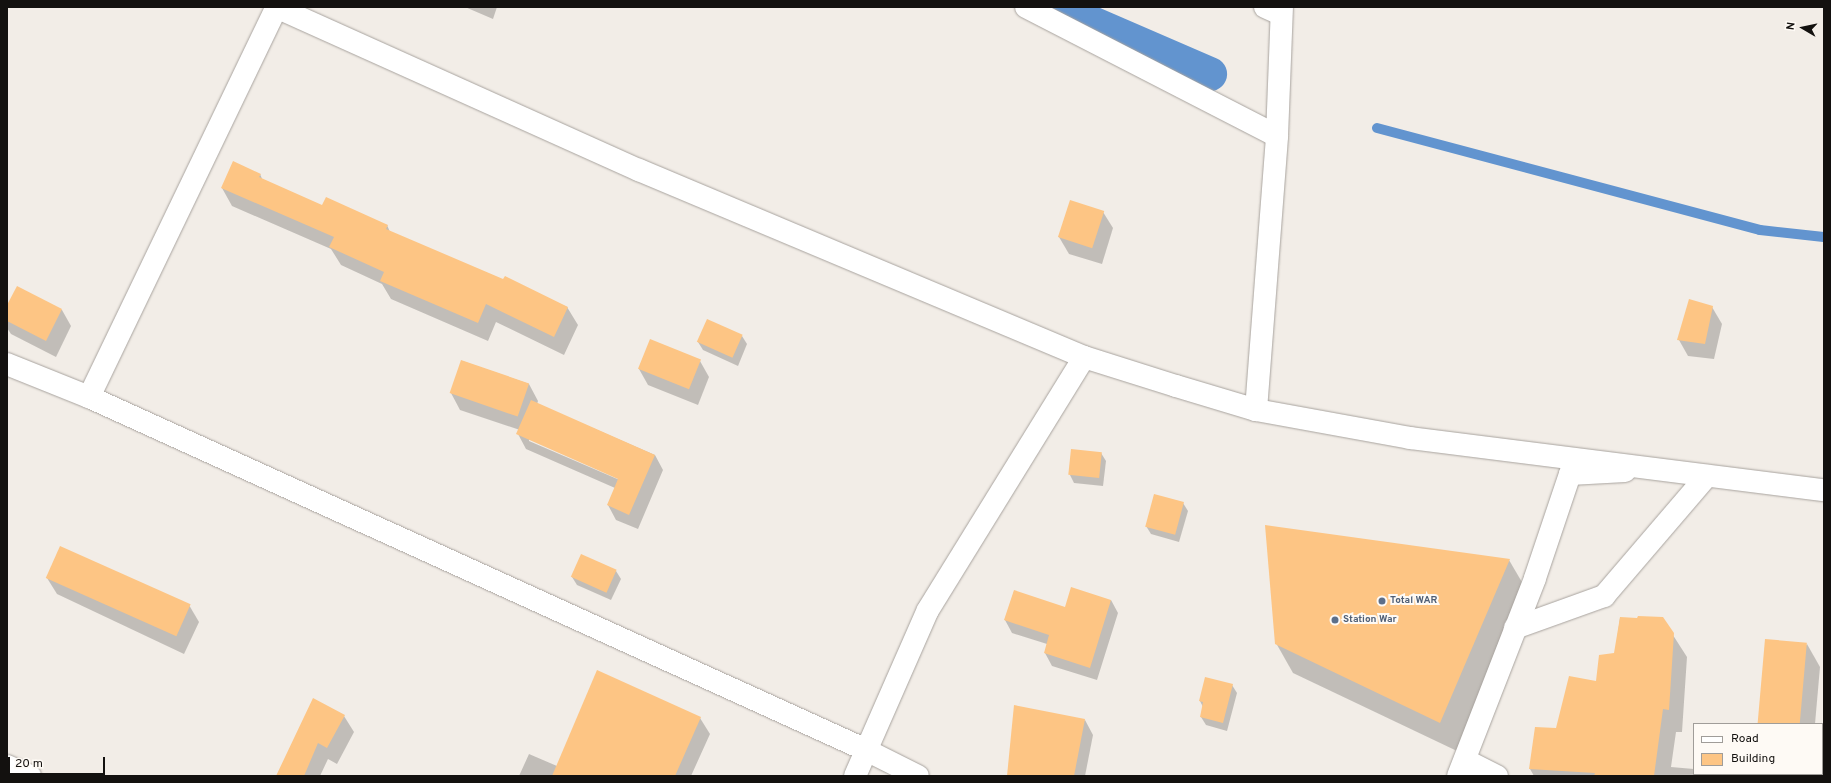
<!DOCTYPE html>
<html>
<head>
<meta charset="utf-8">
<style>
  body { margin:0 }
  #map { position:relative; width:1831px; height:783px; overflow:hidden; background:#f2ede7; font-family:Overpass,sans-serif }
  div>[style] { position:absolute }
  .shadow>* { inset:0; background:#0003 }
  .stream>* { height:10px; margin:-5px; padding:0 5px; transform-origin:5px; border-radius:5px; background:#6294cf }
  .canal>* { height:34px; margin:-17px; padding:0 17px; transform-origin:17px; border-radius:17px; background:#6294cf }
  .building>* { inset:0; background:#fdc584; transform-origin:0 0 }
  .roads { filter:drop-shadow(0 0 1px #a8a39e) drop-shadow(0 0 1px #a8a39e) }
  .street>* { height:22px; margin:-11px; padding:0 11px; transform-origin:11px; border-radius:11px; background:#fff }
  .secondary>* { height:22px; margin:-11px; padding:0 11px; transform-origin:11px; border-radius:11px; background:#fff }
  .highway>* { height:22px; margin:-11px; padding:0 11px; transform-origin:11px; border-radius:11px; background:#fff }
  .dots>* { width:11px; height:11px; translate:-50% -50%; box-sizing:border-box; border:2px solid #fefaf5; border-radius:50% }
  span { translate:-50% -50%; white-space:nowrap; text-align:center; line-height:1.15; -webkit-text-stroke:4px #fefaf5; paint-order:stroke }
  .service-label { font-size:10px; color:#4e5e75; font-weight:700 }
  .left { translate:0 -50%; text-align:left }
  .frame { position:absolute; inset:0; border:8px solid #13110f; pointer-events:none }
  .legend { position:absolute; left:1693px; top:723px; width:130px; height:52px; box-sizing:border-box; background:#fefaf5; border:1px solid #a09d99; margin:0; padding:5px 7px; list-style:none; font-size:12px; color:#13110f }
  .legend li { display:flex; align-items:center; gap:8px; height:20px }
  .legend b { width:20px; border:1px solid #a09d99 }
  .north { position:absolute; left:1783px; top:8px; width:40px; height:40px; -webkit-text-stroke:3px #fefaf5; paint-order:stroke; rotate:279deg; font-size:11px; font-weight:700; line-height:16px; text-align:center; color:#13110f }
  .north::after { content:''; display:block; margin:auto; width:14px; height:18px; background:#13110f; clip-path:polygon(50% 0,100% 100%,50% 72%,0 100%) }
  .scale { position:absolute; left:8px; top:757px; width:97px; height:18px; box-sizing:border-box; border:2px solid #13110f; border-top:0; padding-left:5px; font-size:12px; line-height:14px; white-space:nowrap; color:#13110f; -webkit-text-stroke:3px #fefaf5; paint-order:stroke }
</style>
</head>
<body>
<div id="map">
  <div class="shadow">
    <div style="clip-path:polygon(465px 7px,497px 7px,493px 19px)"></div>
    <div style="clip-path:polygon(260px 174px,263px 181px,323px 207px,387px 225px,390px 232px,567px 307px,578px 325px,564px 355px,496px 322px,488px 341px,391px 299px,382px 284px,341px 265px,331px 249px,232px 206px,222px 188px)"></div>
    <div style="clip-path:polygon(1103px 212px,1113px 228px,1102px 264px,1069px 254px,1059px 237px)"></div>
    <div style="clip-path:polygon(7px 307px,62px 310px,71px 326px,56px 357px,11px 334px,7px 328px)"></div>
    <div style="clip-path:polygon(1712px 307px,1722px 324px,1714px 359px,1688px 356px,1679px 340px)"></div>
    <div style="clip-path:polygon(742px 336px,747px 344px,738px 366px,703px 350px,698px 342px)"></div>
    <div style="clip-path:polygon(evenodd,462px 361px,529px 384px,538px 401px,537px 404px,655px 455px,663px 470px,638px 529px,616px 520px,608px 505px,615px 488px,526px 449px,518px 434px,520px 430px,460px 410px,451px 393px,462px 361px,529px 439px,623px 480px,622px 481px,529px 441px,529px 439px)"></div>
    <div style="clip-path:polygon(700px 361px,709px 377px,698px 405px,648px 385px,639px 369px)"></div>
    <div style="clip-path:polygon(1072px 450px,1101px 453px,1106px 461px,1103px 486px,1074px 483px,1070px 475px)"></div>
    <div style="clip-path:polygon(1183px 503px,1188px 511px,1179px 542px,1151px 534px,1146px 526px)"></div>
    <div style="clip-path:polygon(1509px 560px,1526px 589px,1457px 751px,1293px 673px,1276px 643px)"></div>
    <div style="clip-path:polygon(616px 571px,621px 579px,611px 600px,577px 585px,572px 577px)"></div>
    <div style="clip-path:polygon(47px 578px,189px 605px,199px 622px,184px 654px,57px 594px)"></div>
    <div style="clip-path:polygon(1014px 592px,1066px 608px,1111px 600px,1118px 613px,1097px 680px,1052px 666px,1045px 653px,1047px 644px,1012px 633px,1005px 620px)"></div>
    <div style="clip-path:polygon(1620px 618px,1662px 618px,1687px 657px,1682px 732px,1676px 732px,1671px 767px,1694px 769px,1694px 774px,1822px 774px,1822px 752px,1824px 776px,1534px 776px,1530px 769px,1557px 729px,1597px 682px,1615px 654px)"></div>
    <div style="clip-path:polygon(1807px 644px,1820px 667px,1815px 724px,1758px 724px)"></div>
    <div style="clip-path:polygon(1232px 685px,1237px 693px,1227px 731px,1206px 725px,1201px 717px,1203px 707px,1200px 701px)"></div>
    <div style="clip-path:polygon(313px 700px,344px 716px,354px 732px,337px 764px,328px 759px,320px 776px,277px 776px)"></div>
    <div style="clip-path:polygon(700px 718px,710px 734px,691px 776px,519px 776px,529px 754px,557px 766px)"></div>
    <div style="clip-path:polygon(1085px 720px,1093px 735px,1085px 776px,1010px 776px)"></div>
  </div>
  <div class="stream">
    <div style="left:1377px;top:128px;width:396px;rotate:14.9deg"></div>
    <div style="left:1760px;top:230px;width:64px;rotate:6.2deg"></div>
  </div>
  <div class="canal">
    <div style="left:1055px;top:7px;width:169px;rotate:23.4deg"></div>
  </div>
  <div class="building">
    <div style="clip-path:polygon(233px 161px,261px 174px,259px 177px,322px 205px,326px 197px,388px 225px,386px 229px,503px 279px,505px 276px,568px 307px,554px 337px,486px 304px,478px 323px,380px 281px,384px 272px,329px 247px,334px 237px,221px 188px)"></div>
    <div style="left:1070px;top:200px;width:36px;height:39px;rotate:18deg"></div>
    <div style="clip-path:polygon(17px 286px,62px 309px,46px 341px,7px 321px,7px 305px)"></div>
    <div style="clip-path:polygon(1689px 299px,1713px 306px,1705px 344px,1677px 340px)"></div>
    <div style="left:707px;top:319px;width:39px;height:25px;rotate:24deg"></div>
    <div style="left:650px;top:339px;width:55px;height:32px;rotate:22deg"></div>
    <div style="left:461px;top:360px;width:72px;height:35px;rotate:19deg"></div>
    <div style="clip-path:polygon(531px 400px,655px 455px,629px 515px,607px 505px,618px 479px,516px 434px)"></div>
    <div style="left:1071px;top:449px;width:31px;height:26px;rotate:6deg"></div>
    <div style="left:1154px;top:494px;width:31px;height:34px;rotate:15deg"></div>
    <div style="clip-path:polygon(1265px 525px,1510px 559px,1440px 723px,1275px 644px)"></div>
    <div style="left:60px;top:546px;width:143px;height:35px;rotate:24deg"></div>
    <div style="left:581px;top:554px;width:39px;height:25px;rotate:24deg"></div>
    <div style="clip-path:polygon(1071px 587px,1111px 600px,1090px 668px,1044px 653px,1049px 635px,1004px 620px,1014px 590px,1065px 607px)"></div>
    <div style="clip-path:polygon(1638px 616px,1663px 617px,1674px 633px,1669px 710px,1663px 709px,1654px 776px,1594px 776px,1595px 773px,1529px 769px,1535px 727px,1556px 728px,1569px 676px,1596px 681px,1599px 655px,1614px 653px,1620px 617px,1637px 618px)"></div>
    <div style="left:1765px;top:639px;width:42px;height:85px;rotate:5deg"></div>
    <div style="clip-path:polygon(597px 670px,701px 717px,675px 776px,552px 776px)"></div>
    <div style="clip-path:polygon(1205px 677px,1233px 684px,1223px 723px,1200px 717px,1203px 702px,1199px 701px)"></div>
    <div style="clip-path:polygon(313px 698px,345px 715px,327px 748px,318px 743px,304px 776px,276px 776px)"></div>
    <div style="clip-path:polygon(1014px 705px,1085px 719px,1074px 776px,1007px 776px)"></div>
  </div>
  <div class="roads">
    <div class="street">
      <div style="left:1026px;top:7px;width:282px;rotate:27.2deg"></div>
      <div style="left:1265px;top:7px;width:17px;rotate:24deg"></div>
      <div style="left:7px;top:364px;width:88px;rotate:21.9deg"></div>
      <div style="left:89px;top:397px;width:853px;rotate:24.43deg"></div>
      <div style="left:866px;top:750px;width:58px;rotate:26.6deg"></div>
      <div style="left:89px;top:397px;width:433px;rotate:-64.3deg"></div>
      <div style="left:1515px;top:628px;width:95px;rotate:-19.8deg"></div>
      <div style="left:1604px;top:596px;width:158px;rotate:-49.4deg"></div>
      <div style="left:1465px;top:760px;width:36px;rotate:27deg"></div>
      <div style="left:7px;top:766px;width:25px;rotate:23deg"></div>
      <div style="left:855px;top:776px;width:181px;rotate:-66.3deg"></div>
      <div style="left:928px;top:610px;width:297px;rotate:-58.3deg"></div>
      <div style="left:1458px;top:776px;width:212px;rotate:-68.7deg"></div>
      <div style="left:1535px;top:578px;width:110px;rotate:-71.4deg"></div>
      <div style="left:1570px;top:474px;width:55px;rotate:-3.1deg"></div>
    </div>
    <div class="secondary">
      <div style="left:1256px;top:410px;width:275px;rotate:-85.6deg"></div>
      <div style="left:1277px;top:136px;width:129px;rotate:-87.8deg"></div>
    </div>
    <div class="highway">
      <div style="left:276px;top:7px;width:398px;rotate:24.2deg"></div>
      <div style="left:639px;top:170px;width:483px;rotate:22.8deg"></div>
      <div style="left:1084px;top:357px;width:96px;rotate:17.5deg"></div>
      <div style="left:1176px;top:386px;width:84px;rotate:16.7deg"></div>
      <div style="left:1256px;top:410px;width:157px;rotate:10.3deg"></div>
      <div style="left:1410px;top:438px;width:417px;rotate:7.2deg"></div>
    </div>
  </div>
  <div class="dots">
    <div style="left:1382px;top:601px;background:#5c6f8a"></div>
    <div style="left:1335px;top:620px;background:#5c6f8a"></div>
  </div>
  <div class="service-label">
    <span class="left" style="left:1390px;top:601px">Total WAR</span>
    <span class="left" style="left:1343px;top:620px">Station War</span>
  </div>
  <div class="frame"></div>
  <ul class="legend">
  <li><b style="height:5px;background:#fff"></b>Road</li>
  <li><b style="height:11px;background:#fdc584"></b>Building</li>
  </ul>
  <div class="north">N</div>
  <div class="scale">20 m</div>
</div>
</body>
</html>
